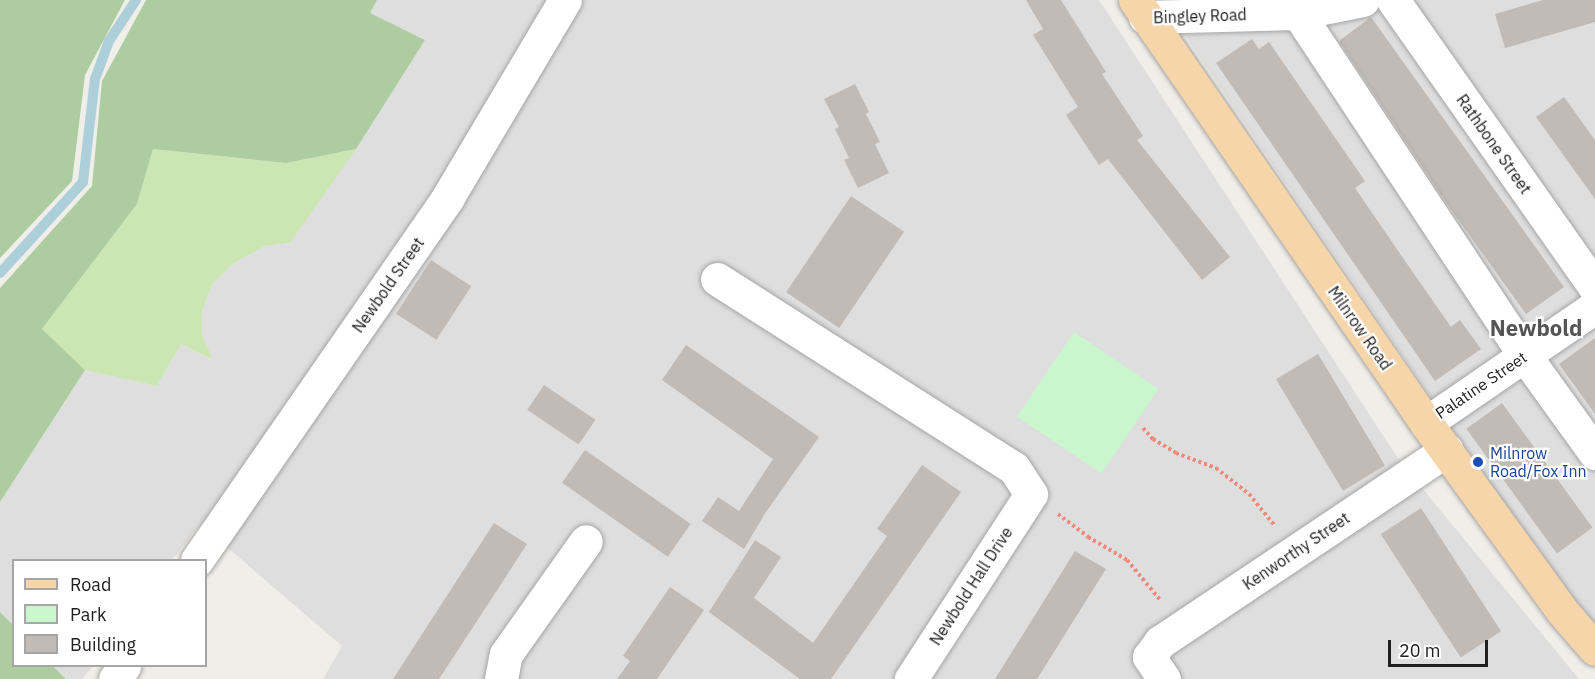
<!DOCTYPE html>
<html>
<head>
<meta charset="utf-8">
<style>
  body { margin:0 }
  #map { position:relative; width:1595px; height:679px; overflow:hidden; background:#f0eee8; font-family:"IBM Plex Sans",sans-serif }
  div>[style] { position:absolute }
  .residential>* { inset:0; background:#dfdede }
  .grass>* { inset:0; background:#cbe6b3 }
  .forest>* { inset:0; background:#adcca0 }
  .park>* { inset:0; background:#caf6ce; transform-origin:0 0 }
  .stream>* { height:10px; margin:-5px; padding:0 5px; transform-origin:5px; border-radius:5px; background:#accfda }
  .building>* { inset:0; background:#c1bab5; transform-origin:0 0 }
  .path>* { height:4px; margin-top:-2px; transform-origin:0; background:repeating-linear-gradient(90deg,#ef897a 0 3px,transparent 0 6px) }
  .roads { filter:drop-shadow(0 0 2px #a5a5a5) drop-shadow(0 0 2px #a5a5a5) }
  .minor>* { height:33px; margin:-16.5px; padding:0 16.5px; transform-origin:16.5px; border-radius:16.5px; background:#fff }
  .major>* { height:33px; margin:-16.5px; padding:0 16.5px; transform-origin:16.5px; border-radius:16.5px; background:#f5d5a9 }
  .dots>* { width:16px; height:16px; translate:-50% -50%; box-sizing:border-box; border:3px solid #fff; border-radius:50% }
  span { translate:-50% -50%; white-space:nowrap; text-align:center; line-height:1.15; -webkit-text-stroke:4.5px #fff; paint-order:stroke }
  .street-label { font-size:16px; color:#212121 }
  .transit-label { font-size:16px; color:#164399 }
  .left { translate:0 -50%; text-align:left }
  .district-label { font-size:22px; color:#545454; font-weight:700 }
  .legend { position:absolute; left:12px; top:559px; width:195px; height:108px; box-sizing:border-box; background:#fff; border:2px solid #a6a6a6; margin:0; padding:8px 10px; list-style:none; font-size:18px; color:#212121 }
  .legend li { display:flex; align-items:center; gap:12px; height:30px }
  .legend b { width:30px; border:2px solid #a6a6a6 }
  .scale { position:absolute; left:1388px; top:640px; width:100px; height:27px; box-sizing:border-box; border:3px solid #212121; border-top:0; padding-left:8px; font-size:18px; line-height:21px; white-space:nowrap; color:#212121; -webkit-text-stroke:4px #fff; paint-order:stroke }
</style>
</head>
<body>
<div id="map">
  <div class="residential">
    <div style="clip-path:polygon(377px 0,1099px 0,1399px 460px,1579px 679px,323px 679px,342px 646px,200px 524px,172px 560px,14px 560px,13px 625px,0 612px,0 502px,85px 370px,157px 386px,181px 344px,212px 360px,202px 334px,202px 311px,213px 283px,234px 263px,265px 246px,290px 243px,425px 40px,370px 13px)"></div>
    <div style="clip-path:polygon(1398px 0,1595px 0,1595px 629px,1570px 602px,1185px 35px,1301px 27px)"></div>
    <div style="clip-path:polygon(53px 666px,93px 666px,82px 679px,66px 679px)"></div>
  </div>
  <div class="grass">
    <div style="clip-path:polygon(153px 149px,286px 163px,356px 149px,290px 243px,265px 246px,234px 263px,213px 283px,202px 311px,202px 334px,213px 360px,181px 344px,157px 386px,85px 370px,42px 329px,137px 204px)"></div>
  </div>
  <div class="forest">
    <div style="clip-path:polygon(0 0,125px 0,85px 75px,72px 181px,0 258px)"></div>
    <div style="clip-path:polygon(146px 0,377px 0,370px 13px,425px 40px,356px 149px,286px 163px,153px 149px,137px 204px,42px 329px,85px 370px,0 502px,0 288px,92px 186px,102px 81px)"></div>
    <div style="clip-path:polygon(0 612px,13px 625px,14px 666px,53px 666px,66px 679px,0 679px)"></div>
  </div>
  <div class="park">
    <div style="left:1074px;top:332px;width:102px;height:102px;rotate:34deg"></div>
  </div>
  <div class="stream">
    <div style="left:0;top:273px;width:123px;rotate:-47.6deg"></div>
    <div style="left:83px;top:182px;width:104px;rotate:-83.4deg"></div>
    <div style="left:95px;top:79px;width:40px;rotate:-69.8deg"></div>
    <div style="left:109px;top:41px;width:49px;rotate:-56.6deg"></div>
  </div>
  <div class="building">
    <div style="clip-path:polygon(1026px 0,1061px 0,1106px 72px,1102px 74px,1143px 136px,1137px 140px,1230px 257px,1202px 280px,1108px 159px,1099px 165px,1066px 115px,1078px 107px,1033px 35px,1043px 29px)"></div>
    <div style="clip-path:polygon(1543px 0,1595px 0,1595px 22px,1505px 48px,1495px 14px)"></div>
    <div style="clip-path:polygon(1371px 17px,1564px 287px,1526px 314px,1445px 201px,1339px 41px)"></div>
    <div style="clip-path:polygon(1252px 39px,1259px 49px,1269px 42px,1365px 181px,1355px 188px,1403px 258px,1451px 327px,1460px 320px,1481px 349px,1435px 381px,1216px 63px)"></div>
    <div style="clip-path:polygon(855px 84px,869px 112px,866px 114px,880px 142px,875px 144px,889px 173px,858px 188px,844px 160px,849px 158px,835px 129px,839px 127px,824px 99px)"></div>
    <div style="clip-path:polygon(1564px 97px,1595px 140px,1595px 199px,1536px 117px)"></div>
    <div style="left:851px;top:196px;width:64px;height:116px;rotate:34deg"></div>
    <div style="left:431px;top:260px;width:48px;height:64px;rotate:33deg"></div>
    <div style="clip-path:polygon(1595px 338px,1595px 414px,1559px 364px)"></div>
    <div style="clip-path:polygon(686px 345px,819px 437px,766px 512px,744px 549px,702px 521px,718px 497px,739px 511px,773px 459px,662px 380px)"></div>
    <div style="left:1318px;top:354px;width:130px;height:49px;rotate:59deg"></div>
    <div style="left:544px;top:385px;width:62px;height:30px;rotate:34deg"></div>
    <div style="left:1502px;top:403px;width:154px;height:44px;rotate:54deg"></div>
    <div style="left:585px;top:450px;width:129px;height:40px;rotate:35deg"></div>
    <div style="clip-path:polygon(922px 465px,961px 492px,831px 679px,800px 679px,709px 612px,755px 540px,781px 557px,754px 598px,813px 643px,887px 536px,877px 529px)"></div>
    <div style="left:1421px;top:508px;width:147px;height:48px;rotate:57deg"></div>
    <div style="clip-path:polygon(494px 523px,527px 544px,507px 575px,439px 679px,393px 679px)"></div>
    <div style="clip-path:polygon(1075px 551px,1106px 569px,1037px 679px,995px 679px)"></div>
    <div style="clip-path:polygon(670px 587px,704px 610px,657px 679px,617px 679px,630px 661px,623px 656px)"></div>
  </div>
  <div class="path">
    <div style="left:1143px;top:428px;width:15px;rotate:48deg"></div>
    <div style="left:1153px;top:439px;width:27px;rotate:31deg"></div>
    <div style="left:1176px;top:453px;width:43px;rotate:20.6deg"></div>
    <div style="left:1216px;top:468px;width:42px;rotate:38.2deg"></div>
    <div style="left:1249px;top:494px;width:40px;rotate:51deg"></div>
    <div style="left:1058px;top:514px;width:38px;rotate:37deg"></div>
    <div style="left:1088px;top:537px;width:45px;rotate:30.5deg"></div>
    <div style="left:1127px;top:560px;width:53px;rotate:50.3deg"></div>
  </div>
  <div class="roads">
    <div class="minor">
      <div style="left:1393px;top:0;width:351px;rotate:54.9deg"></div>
      <div style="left:1298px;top:13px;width:411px;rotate:56.5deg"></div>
      <div style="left:1525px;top:356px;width:120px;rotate:54.2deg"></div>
      <div style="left:1145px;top:17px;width:153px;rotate:-1.5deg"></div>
      <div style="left:1298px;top:13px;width:66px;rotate:-11.3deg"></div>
      <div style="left:717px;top:279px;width:352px;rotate:32.5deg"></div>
      <div style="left:1014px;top:468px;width:31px;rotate:57deg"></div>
      <div style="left:1031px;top:494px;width:221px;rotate:123deg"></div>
      <div style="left:1426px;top:423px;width:205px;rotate:-34.5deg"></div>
      <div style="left:197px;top:560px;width:441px;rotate:-55.3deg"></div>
      <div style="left:448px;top:197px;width:229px;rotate:-59.3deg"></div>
      <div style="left:115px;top:679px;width:16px;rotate:-55deg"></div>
      <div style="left:501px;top:679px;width:25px;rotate:-79deg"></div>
      <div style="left:506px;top:654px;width:138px;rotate:-54.7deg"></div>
      <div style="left:1164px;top:679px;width:27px;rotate:-124deg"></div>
      <div style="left:1149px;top:657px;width:19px;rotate:-54deg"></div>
      <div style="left:1160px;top:642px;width:345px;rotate:-33.8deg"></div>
    </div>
    <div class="major">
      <div style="left:1135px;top:0;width:513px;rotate:55.47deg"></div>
      <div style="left:1426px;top:423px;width:232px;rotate:54.1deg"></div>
      <div style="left:1562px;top:611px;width:50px;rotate:49deg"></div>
    </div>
  </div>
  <div class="dots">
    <div style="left:1478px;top:462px;background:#1a4fb4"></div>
  </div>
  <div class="street-label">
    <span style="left:1200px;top:16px;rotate:-2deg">Bingley Road</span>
    <span style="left:1494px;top:144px;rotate:55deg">Rathbone Street</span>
    <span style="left:388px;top:285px;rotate:-55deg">Newbold Street</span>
    <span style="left:1360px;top:328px;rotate:55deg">Milnrow Road</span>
    <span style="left:1481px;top:385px;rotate:-34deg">Palatine Street</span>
    <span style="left:1296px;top:551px;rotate:-34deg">Kenworthy Street</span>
    <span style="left:971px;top:586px;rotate:-57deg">Newbold Hall Drive</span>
  </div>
  <div class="transit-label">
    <span class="left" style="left:1490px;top:462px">Milnrow<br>Road/Fox Inn</span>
  </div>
  <div class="district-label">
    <span style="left:1536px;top:328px">Newbold</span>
  </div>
  <ul class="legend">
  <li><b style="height:8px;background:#f5d5a9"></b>Road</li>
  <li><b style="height:16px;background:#caf6ce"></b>Park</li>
  <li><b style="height:16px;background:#c1bab5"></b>Building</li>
  </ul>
  <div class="scale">20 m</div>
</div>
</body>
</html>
